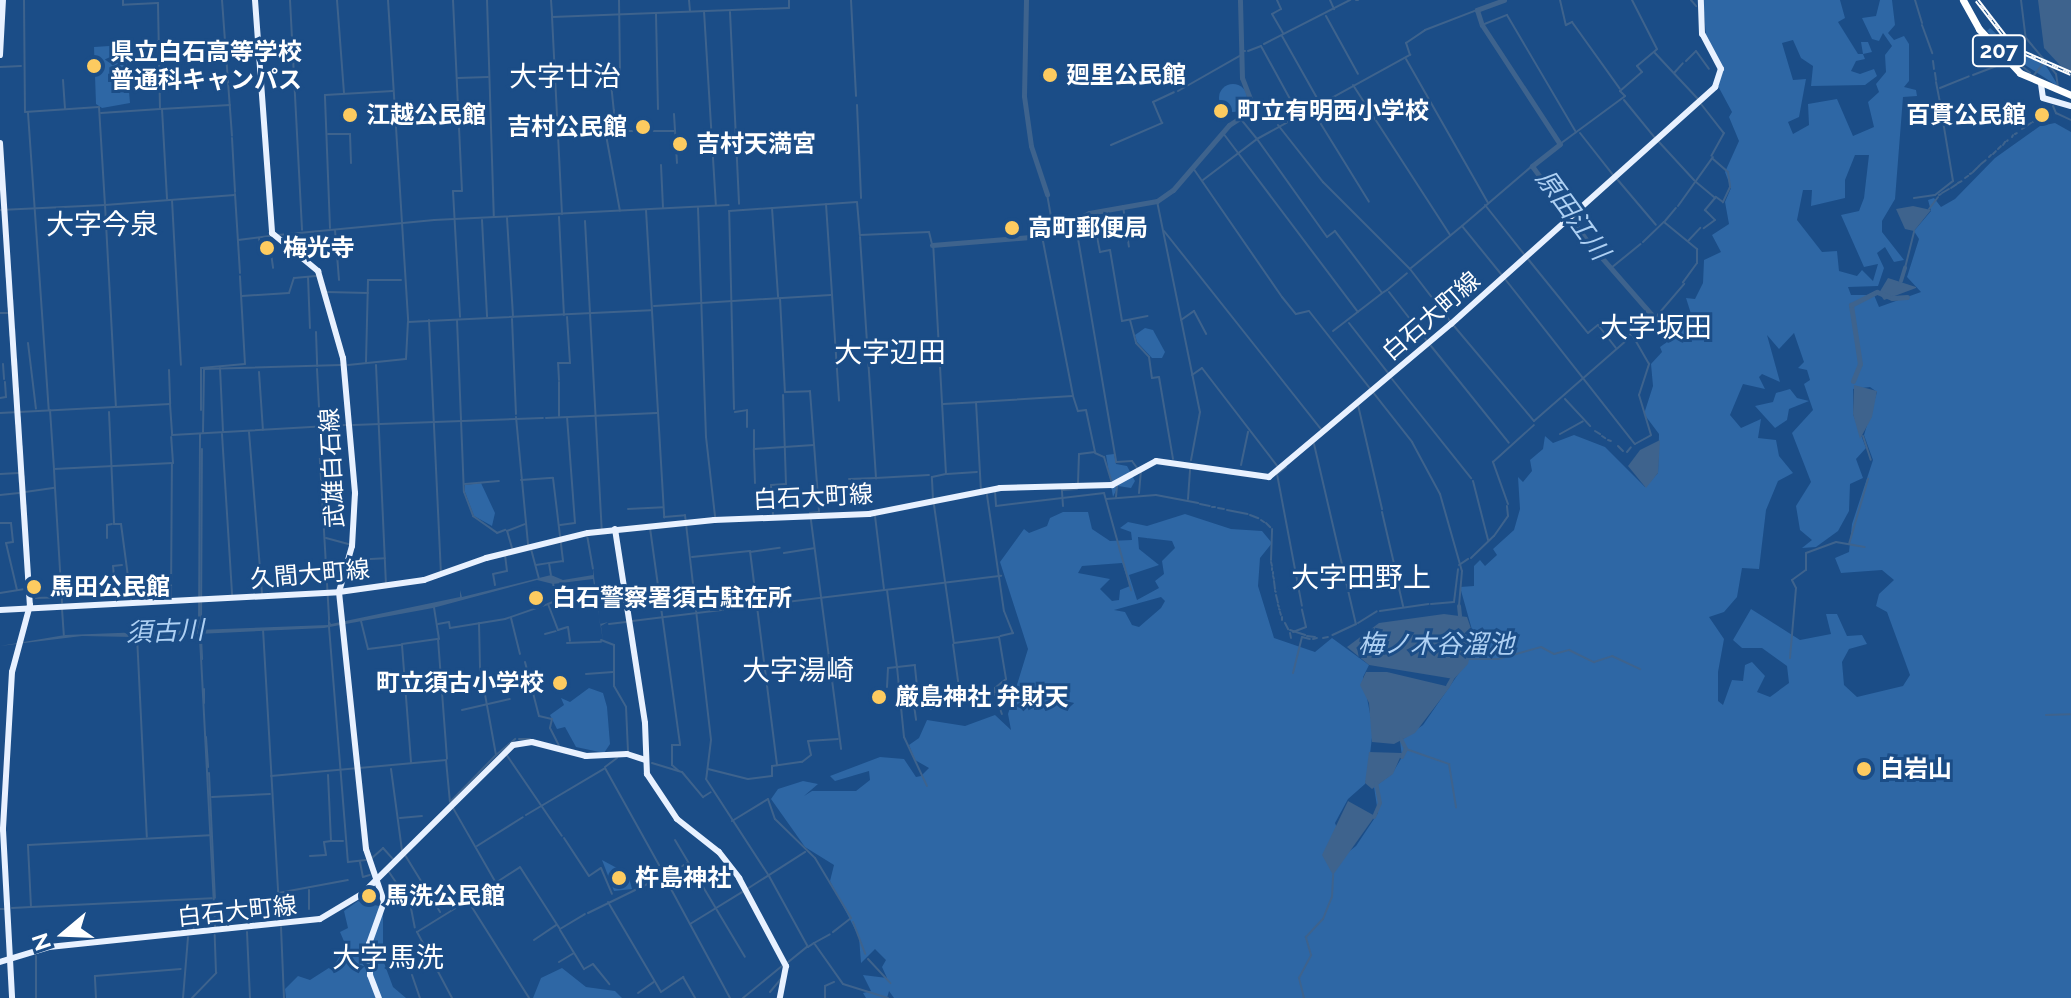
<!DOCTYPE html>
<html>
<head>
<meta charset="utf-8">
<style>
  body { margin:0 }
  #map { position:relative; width:2071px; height:998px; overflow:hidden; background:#1b4d87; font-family:Raleway,"Noto Sans JP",sans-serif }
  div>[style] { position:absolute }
  .green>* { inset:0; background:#2e67a5 }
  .round { border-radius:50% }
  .water>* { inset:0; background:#3e638d }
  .stream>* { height:2px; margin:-1px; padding:0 1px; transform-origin:1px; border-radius:1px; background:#3e638d }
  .canal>* { height:4px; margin:-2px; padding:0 2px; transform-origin:2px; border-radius:2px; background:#3e638d }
  .river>* { height:5px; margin:-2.5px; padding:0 2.5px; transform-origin:2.5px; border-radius:2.5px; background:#3e638d }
  .major>* { height:6px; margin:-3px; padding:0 3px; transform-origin:3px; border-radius:3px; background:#e8f1ff }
  .highway>* { height:7px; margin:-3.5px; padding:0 3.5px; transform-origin:3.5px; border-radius:3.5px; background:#fff }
  .rail>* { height:5px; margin-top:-2.5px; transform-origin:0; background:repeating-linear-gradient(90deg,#1b4d87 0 6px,#fff 0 12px); box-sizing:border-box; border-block:2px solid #fff }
  .dots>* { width:22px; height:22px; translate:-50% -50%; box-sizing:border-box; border:4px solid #1b4d87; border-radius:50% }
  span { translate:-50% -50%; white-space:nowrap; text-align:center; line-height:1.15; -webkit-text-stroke:6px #1b4d87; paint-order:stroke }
  .shield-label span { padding:2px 6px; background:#1b4d87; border:2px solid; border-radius:6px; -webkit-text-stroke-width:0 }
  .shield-label { font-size:22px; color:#fff; font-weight:700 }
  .poi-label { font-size:24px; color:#fff; font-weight:700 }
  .left { translate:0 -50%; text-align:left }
  .right { translate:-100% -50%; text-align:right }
  .street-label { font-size:24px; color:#fff }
  .water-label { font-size:26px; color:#aed0f3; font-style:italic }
  .quarter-label { font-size:28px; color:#fff }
  .north { position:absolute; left:24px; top:894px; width:80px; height:80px; -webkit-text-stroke:6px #1b4d87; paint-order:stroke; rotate:251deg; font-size:22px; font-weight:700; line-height:32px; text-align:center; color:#fff }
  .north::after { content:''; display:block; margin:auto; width:28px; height:36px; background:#fff; clip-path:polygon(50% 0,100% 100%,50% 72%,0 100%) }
</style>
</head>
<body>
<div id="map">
  <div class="green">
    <div style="clip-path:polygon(evenodd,1703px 0,1840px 0,1845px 18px,1838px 22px,1858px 54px,1863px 54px,1861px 42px,1868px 42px,1872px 52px,1863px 54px,1865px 59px,1856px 61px,1851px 71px,1860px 74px,1874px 69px,1877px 76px,1865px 85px,1811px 86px,1813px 66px,1801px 58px,1793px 40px,1782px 43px,1793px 80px,1806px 79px,1799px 117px,1788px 122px,1793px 134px,1809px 125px,1808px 104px,1837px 99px,1853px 136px,1874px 127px,1868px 102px,1879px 92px,1876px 84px,1886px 72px,1885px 55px,1892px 46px,1883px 33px,1879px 41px,1872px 39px,1862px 18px,1876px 16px,1880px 0,1892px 0,1895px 25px,1888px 33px,1894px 40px,1904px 36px,1909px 44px,1909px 81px,1904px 87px,1916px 90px,1917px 96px,1903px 97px,1895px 199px,1882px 221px,1882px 232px,1904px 260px,1894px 262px,1885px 247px,1877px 253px,1884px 268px,1878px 286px,1848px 287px,1851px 295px,1874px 295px,1879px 307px,1921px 292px,1907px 277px,1919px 239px,1914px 231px,1931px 211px,1928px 200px,1934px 198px,1941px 207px,1955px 199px,1995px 158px,2040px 126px,2055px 123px,2071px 132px,2071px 998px,894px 998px,889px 991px,887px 998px,866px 998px,863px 993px,871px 991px,863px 975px,887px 978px,882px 967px,886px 960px,875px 949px,861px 963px,859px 937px,830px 881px,834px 865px,805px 847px,771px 799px,778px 789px,803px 781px,818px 784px,804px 796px,812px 791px,856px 791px,870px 780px,869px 771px,835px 781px,830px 776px,880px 757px,904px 759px,916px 777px,921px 776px,929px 768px,915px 760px,909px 745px,919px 738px,927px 720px,965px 726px,995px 715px,1011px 730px,1008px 714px,1028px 649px,1000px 562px,1024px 529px,1029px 533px,1047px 526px,1050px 518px,1063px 512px,1088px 512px,1092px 529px,1110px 541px,1132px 540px,1131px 532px,1120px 528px,1128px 522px,1147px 526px,1185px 514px,1231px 529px,1262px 531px,1272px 543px,1260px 558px,1258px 586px,1274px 638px,1315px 652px,1332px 638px,1369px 665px,1363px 677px,1373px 729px,1368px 771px,1365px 784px,1348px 799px,1335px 823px,1347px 853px,1356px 846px,1378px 813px,1374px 787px,1392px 774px,1402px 757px,1400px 741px,1423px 725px,1470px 657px,1468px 645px,1474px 637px,1460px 587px,1474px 586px,1474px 566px,1480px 560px,1485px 566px,1497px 555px,1493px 549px,1514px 530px,1520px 509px,1518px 477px,1523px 482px,1532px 471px,1530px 460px,1543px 449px,1545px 436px,1553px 443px,1574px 435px,1605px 447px,1645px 487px,1658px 473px,1659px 434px,1644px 414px,1653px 386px,1651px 364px,1662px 352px,1660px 347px,1681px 332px,1692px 317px,1686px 298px,1695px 299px,1703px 283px,1704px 260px,1721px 252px,1712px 235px,1729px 224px,1725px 202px,1731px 188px,1725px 172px,1739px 141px,1729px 117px,1732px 112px,1718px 86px,1723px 70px,1706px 36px,1703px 0,1855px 155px,1869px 155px,1864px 198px,1859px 211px,1841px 215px,1864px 267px,1878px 264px,1873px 281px,1862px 270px,1857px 276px,1839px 271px,1837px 251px,1822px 252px,1797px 220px,1803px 190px,1812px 190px,1811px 206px,1845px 198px,1845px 180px,1855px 155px,1703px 0,1794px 333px,1804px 362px,1798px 368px,1807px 370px,1810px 380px,1804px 384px,1813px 410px,1792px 433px,1811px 482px,1796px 506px,1800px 530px,1812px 540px,1802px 548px,1816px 547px,1838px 531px,1849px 511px,1850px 484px,1863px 478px,1856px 459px,1866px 448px,1853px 414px,1853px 389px,1870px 387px,1877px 392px,1864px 435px,1873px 460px,1852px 524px,1849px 552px,1835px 558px,1841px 573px,1882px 570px,1894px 580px,1879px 594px,1876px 606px,1887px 612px,1910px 675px,1903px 686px,1857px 697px,1844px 685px,1842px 662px,1849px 649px,1867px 644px,1862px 635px,1847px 636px,1837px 614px,1826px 614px,1831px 634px,1800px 640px,1751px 609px,1733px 640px,1742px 648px,1762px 648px,1787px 666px,1789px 683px,1770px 697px,1757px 692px,1765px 676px,1752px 662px,1745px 665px,1743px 681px,1732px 680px,1723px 705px,1718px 701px,1718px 672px,1724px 639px,1709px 617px,1724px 612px,1737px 597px,1742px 568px,1759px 569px,1766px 510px,1778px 481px,1793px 473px,1779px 456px,1776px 440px,1758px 438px,1761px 419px,1741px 428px,1730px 415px,1743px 384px,1765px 389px,1759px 377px,1762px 374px,1780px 382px,1767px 335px,1779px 349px,1794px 333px,1703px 0,1138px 537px,1172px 541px,1175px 548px,1162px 561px,1164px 574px,1155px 581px,1159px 588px,1137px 600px,1129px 575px,1159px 565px,1139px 549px,1138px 537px,1703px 0,1122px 563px,1130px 586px,1120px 590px,1119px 600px,1112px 601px,1100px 589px,1110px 579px,1078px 573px,1082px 566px,1122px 563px,1703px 0,1161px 597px,1165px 601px,1161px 608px,1139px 627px,1132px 625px,1125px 612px,1114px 610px,1161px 597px)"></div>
    <div style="clip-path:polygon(1990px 28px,2014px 50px,2018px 47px,2043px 61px,2059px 87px,2011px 56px,1987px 31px)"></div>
    <div style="clip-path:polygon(125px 45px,130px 103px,102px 108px,96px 104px,94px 47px)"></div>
    <div class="round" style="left:1219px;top:84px;width:28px;height:28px"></div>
    <div style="clip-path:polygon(1145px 328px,1153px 330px,1165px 352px,1162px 358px,1152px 358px,1137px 342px,1135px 335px)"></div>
    <div style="clip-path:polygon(1790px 389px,1797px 398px,1809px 401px,1789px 409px,1787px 420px,1775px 428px,1755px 406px,1773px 402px,1776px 393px)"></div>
    <div style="clip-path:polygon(1114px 454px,1116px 464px,1127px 466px,1135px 481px,1131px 488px,1118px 486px,1113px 497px,1106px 455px)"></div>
    <div style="clip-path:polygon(481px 483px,495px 513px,492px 526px,474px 516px,465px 492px,465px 485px)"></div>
    <div style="clip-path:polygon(589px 688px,603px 693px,607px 707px,610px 744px,604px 753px,576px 747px,565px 727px,557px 729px,550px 715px,564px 705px,561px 698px,570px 702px)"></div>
    <div style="clip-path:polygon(602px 860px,628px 874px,632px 889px,614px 891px)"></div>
    <div style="clip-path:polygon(358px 901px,383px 907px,383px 960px,393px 987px,406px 998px,286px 998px,285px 989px,298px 976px,310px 980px,335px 964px,346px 946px,340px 932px,348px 928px,344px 911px)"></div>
    <div style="clip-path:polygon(562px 968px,586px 987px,615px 991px,622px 998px,533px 998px,541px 978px)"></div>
  </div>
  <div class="water">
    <div style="clip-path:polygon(2038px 0,2071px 0,2071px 77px,2044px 48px)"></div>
    <div style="clip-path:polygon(1913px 206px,1931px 210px,1914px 231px,1905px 229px,1896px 209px)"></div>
    <div style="clip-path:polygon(1888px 278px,1916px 287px,1916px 288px,1884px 300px,1879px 293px)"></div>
    <div style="clip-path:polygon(1854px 385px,1877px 391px,1872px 417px,1860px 439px,1853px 414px)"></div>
    <div style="clip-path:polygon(1660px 440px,1658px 473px,1646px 488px,1628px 466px,1640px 450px)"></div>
    <div style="clip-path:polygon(593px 568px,600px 624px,608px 622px,601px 626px,603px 641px,593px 579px,553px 584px,537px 580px,433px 608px,324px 628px,133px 637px,82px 636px,0 646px,65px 635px,328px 625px,328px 618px,331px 624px,460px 597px,460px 590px,462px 597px,551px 575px,563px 580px,593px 575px)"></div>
    <div style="clip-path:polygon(1444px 614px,1467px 617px,1474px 637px,1468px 664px,1454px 679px,1369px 665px,1347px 647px,1379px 623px)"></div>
    <div style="clip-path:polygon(1366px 672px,1387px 672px,1450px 687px,1415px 733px,1394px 744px,1372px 742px,1369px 703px,1360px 685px)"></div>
    <div style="clip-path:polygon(1369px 752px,1402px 753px,1393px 774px,1372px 789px,1365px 783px)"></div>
    <div style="clip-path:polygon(1348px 801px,1375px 816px,1333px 875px,1322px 855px)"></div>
  </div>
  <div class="stream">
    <div style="left:24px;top:0;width:112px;rotate:89.5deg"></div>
    <div style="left:25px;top:112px;width:74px;rotate:-3.9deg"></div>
    <div style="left:99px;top:107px;width:98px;rotate:86.5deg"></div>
    <div style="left:105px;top:205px;width:130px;rotate:-4.4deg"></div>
    <div style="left:222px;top:0;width:136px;rotate:85.8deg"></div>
    <div style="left:290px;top:0;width:230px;rotate:87deg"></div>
    <div style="left:337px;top:0;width:93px;rotate:85.7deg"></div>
    <div style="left:388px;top:0;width:322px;rotate:86.4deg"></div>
    <div style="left:453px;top:0;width:191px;rotate:87.3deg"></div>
    <div style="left:462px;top:191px;width:9px;rotate:180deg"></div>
    <div style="left:453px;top:191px;width:126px;rotate:86.8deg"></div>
    <div style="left:487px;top:0;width:217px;rotate:88.2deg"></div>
    <div style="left:551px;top:0;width:16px;rotate:86deg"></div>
    <div style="left:619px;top:0;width:74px;rotate:89.2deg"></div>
    <div style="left:620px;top:74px;width:10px;rotate:180deg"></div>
    <div style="left:610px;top:74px;width:36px;rotate:84deg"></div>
    <div style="left:614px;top:110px;width:22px;rotate:95deg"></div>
    <div style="left:612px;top:132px;width:7px;rotate:153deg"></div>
    <div style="left:606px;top:135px;width:77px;rotate:79.6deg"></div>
    <div style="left:689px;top:0;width:11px;rotate:85deg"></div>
    <div style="left:851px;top:0;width:96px;rotate:87deg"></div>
    <div style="left:1277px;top:0;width:10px;rotate:66deg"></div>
    <div style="left:1281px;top:9px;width:10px;rotate:151deg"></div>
    <div style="left:1272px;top:14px;width:22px;rotate:60deg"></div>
    <div style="left:1330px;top:0;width:10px;rotate:66deg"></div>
    <div style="left:1356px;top:0;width:2px"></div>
    <div style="left:1560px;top:0;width:26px;rotate:77deg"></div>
    <div style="left:1566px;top:25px;width:7px;rotate:-27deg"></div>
    <div style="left:1572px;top:22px;width:82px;rotate:54.4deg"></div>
    <div style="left:1691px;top:0;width:8px;rotate:50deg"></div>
    <div style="left:1915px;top:0;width:24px;rotate:73deg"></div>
    <div style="left:2021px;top:0;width:38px;rotate:83deg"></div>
    <div style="left:2026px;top:38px;width:47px;rotate:50.2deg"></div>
    <div style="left:2056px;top:74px;width:12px;rotate:81deg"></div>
    <div style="left:704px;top:11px;width:194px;rotate:86.5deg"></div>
    <div style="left:730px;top:12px;width:192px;rotate:87.3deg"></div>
    <div style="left:656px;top:14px;width:95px;rotate:88.8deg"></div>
    <div style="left:1326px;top:16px;width:66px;rotate:61.1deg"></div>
    <div style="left:1482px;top:25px;width:27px;rotate:-22deg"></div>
    <div style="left:1507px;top:15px;width:136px;rotate:59.5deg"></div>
    <div style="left:1922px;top:25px;width:30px;rotate:70deg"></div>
    <div style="left:1282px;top:36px;width:73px;rotate:60.6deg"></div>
    <div style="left:1264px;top:44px;width:97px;rotate:-27.1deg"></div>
    <div style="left:1243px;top:51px;width:2px"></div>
    <div style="left:1248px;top:51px;width:14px;rotate:-21deg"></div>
    <div style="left:1261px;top:46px;width:71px;rotate:61.3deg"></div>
    <div style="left:1654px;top:52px;width:64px;rotate:46.9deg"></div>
    <div style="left:1406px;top:59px;width:166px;rotate:60.3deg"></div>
    <div style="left:2013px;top:59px;width:22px;rotate:39deg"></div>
    <div style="left:1686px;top:61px;width:14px;rotate:-45deg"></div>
    <div style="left:1696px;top:51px;width:22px;rotate:54deg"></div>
    <div style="left:1933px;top:61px;width:8px;rotate:83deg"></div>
    <div style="left:0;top:67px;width:21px;rotate:-3deg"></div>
    <div style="left:1674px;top:73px;width:13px;rotate:-48deg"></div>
    <div style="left:1935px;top:73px;width:7px;rotate:82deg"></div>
    <div style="left:1973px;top:75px;width:30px;rotate:-21deg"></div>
    <div style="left:2034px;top:75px;width:19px;rotate:-51deg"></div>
    <div style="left:458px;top:78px;width:30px;rotate:-2deg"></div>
    <div style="left:63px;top:80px;width:29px;rotate:86deg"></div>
    <div style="left:1936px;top:82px;width:31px;rotate:79deg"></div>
    <div style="left:1353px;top:85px;width:179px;rotate:57.1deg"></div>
    <div style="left:1940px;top:88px;width:31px;rotate:-22deg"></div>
    <div style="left:1178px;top:91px;width:75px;rotate:-29.6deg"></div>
    <div style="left:1624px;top:100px;width:49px;rotate:50.8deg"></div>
    <div style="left:1701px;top:104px;width:37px;rotate:52deg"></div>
    <div style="left:1724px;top:133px;width:26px;rotate:119deg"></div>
    <div style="left:857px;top:105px;width:93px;rotate:87.5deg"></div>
    <div style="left:2053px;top:106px;width:8px;rotate:67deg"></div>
    <div style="left:2056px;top:113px;width:17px;rotate:25deg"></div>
    <div style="left:1311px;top:108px;width:110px;rotate:58.3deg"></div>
    <div style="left:161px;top:109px;width:69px;rotate:-3.3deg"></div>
    <div style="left:162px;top:109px;width:90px;rotate:86.8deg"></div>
    <div style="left:28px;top:113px;width:298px;rotate:86deg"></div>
    <div style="left:101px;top:113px;width:59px;rotate:-3.9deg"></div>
    <div style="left:160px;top:109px;width:106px;rotate:-91.1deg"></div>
    <div style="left:158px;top:3px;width:35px;rotate:177deg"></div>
    <div style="left:123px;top:5px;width:5px;rotate:-90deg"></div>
    <div style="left:674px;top:114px;width:49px;rotate:86.5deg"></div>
    <div style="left:2043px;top:118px;width:7px;rotate:-16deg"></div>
    <div style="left:2037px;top:119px;width:2px"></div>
    <div style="left:2033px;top:122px;width:2px;rotate:-27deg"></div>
    <div style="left:1278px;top:125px;width:73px;rotate:51.7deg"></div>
    <div style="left:1323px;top:182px;width:123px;rotate:45deg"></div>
    <div style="left:1410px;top:269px;width:66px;rotate:52.4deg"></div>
    <div style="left:2028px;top:125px;width:4px;rotate:-34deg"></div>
    <div style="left:612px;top:128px;width:15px;rotate:4deg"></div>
    <div style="left:2022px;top:129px;width:6px;rotate:-31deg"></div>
    <div style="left:629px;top:131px;width:45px"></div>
    <div style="left:1223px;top:133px;width:224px;rotate:53deg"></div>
    <div style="left:1580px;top:133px;width:53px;rotate:51.8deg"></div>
    <div style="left:328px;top:134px;width:22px"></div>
    <div style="left:350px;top:134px;width:29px;rotate:88deg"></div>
    <div style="left:2015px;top:134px;width:2px;rotate:-27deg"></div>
    <div style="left:2012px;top:137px;width:2px;rotate:-63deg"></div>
    <div style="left:232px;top:138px;width:54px;rotate:86.8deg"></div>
    <div style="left:2007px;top:141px;width:1px;rotate:-45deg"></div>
    <div style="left:1659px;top:142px;width:52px;rotate:47.4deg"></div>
    <div style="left:1560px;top:144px;width:81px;rotate:-36.4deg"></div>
    <div style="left:1625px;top:96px;width:7px;rotate:-135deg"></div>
    <div style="left:1620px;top:91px;width:29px;rotate:-41deg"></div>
    <div style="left:1642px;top:72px;width:8px;rotate:-130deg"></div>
    <div style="left:1637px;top:66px;width:26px;rotate:-40deg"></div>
    <div style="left:1657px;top:49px;width:55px;rotate:-117deg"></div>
    <div style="left:1111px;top:145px;width:56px;rotate:-23.3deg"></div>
    <div style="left:1162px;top:123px;width:23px;rotate:-113deg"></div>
    <div style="left:1153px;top:102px;width:23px;rotate:-25deg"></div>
    <div style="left:2003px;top:145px;width:4px;rotate:-56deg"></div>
    <div style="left:1998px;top:149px;width:4px;rotate:-45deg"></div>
    <div style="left:1993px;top:154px;width:4px;rotate:-45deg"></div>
    <div style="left:1989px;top:157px;width:3px;rotate:-45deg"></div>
    <div style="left:1713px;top:159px;width:20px;rotate:41deg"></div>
    <div style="left:1728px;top:172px;width:15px;rotate:82deg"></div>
    <div style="left:1730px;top:187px;width:17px;rotate:115deg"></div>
    <div style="left:1723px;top:202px;width:9px;rotate:-144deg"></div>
    <div style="left:1981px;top:164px;width:6px;rotate:-39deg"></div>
    <div style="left:661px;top:165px;width:43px;rotate:87.3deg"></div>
    <div style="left:1978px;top:167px;width:3px;rotate:-45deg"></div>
    <div style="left:1193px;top:168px;width:157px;rotate:55.4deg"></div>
    <div style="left:1282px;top:297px;width:22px;rotate:51deg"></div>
    <div style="left:1296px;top:314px;width:13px;rotate:-13deg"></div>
    <div style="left:1309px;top:311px;width:167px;rotate:51.8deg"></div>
    <div style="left:1412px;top:442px;width:59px;rotate:61.7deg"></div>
    <div style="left:1440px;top:494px;width:80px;rotate:74.1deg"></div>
    <div style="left:1462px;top:571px;width:35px;rotate:95deg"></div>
    <div style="left:1973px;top:172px;width:6px;rotate:-45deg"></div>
    <div style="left:1970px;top:174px;width:2px;rotate:-27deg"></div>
    <div style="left:1965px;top:178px;width:4px;rotate:-34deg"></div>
    <div style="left:1617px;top:179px;width:60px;rotate:49.7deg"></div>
    <div style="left:1203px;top:180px;width:68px;rotate:-37.2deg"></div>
    <div style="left:1257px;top:139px;width:26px;rotate:-129deg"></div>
    <div style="left:1696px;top:182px;width:25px;rotate:40deg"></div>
    <div style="left:1715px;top:198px;width:16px;rotate:130deg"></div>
    <div style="left:1705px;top:210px;width:14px;rotate:45deg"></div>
    <div style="left:1715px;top:220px;width:14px;rotate:144deg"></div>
    <div style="left:1958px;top:183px;width:4px;rotate:-27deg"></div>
    <div style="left:1951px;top:188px;width:7px;rotate:-34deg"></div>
    <div style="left:1942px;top:193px;width:8px;rotate:-30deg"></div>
    <div style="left:235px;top:194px;width:79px;rotate:86.4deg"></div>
    <div style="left:1047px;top:194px;width:23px;rotate:80deg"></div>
    <div style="left:1939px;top:195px;width:2px;rotate:-27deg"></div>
    <div style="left:1914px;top:198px;width:21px;rotate:-8deg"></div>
    <div style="left:1935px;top:195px;width:23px;rotate:-38deg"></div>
    <div style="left:1953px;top:181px;width:67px;rotate:-99.5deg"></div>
    <div style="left:172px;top:200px;width:165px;rotate:86.9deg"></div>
    <div style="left:1157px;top:201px;width:215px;rotate:78.5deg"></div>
    <div style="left:1200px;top:412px;width:49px;rotate:100.6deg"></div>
    <div style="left:826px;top:204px;width:197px;rotate:86.2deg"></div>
    <div style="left:1485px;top:205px;width:63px;rotate:51.5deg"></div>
    <div style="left:1123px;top:206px;width:41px;rotate:81.7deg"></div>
    <div style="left:1678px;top:206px;width:60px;rotate:-54.5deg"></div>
    <div style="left:698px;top:208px;width:229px;rotate:88deg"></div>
    <div style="left:706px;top:437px;width:80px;rotate:83.5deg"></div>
    <div style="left:772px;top:208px;width:89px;rotate:86.1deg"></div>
    <div style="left:1929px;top:209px;width:15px;rotate:-53deg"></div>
    <div style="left:0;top:210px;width:105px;rotate:-2.7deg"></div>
    <div style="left:105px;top:205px;width:202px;rotate:86.9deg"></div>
    <div style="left:116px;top:407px;width:54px;rotate:-3.2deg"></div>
    <div style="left:170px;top:404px;width:31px;rotate:86deg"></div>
    <div style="left:172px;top:435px;width:174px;rotate:-3.3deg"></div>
    <div style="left:646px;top:210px;width:308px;rotate:86.6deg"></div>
    <div style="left:664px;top:517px;width:21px;rotate:-5deg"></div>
    <div style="left:685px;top:515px;width:226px;rotate:83.4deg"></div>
    <div style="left:711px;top:740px;width:39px;rotate:97deg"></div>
    <div style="left:706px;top:779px;width:116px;rotate:57deg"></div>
    <div style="left:769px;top:876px;width:81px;rotate:61.2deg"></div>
    <div style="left:808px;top:947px;width:7px;rotate:-34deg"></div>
    <div style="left:814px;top:943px;width:50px;rotate:54.7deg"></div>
    <div style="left:843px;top:984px;width:47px;rotate:17.3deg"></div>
    <div style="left:1092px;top:212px;width:1px;rotate:90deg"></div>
    <div style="left:562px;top:214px;width:197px;rotate:-92.9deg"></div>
    <div style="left:552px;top:17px;width:237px;rotate:-2.2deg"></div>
    <div style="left:789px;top:8px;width:8px;rotate:-90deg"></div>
    <div style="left:1093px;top:216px;width:37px;rotate:79deg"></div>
    <div style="left:1100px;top:252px;width:10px;rotate:-11deg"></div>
    <div style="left:1110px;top:250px;width:72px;rotate:80.4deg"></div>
    <div style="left:1122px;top:321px;width:26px;rotate:-11deg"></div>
    <div style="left:559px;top:217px;width:98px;rotate:87.1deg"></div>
    <div style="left:507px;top:218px;width:99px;rotate:86.5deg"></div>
    <div style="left:482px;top:220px;width:97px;rotate:87deg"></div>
    <div style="left:585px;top:221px;width:310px;rotate:86.9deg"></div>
    <div style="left:1075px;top:221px;width:244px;rotate:80.3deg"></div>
    <div style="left:1116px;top:462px;width:16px;rotate:-4deg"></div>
    <div style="left:1132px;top:461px;width:9px;rotate:54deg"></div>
    <div style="left:1665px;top:221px;width:17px;rotate:-50deg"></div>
    <div style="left:330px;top:228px;width:133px;rotate:-92.2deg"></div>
    <div style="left:325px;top:95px;width:68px;rotate:-3.4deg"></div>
    <div style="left:335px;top:230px;width:50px;rotate:85.4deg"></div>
    <div style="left:1164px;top:231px;width:253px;rotate:51.6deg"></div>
    <div style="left:278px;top:235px;width:157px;rotate:-5.5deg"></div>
    <div style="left:434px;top:220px;width:295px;rotate:-2.9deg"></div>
    <div style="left:1042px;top:236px;width:163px;rotate:79deg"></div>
    <div style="left:1073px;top:396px;width:16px;rotate:72deg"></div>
    <div style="left:1078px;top:411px;width:8px;rotate:-7deg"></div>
    <div style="left:1086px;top:410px;width:43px;rotate:77.9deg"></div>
    <div style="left:1095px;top:452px;width:16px;rotate:173deg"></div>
    <div style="left:1079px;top:454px;width:30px;rotate:92deg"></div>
    <div style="left:860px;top:237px;width:242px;rotate:86.2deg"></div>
    <div style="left:876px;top:478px;width:53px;rotate:-3.2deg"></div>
    <div style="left:259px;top:238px;width:16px;rotate:83deg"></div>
    <div style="left:261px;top:254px;width:10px;rotate:-6deg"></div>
    <div style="left:271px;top:253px;width:15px;rotate:82deg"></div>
    <div style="left:238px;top:240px;width:34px;rotate:-7deg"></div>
    <div style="left:1688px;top:241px;width:18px;rotate:-47deg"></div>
    <div style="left:1643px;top:242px;width:29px;rotate:-44deg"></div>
    <div style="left:1664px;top:222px;width:43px;rotate:39.3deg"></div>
    <div style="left:1697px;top:249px;width:14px;rotate:90deg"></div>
    <div style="left:1697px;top:263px;width:24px;rotate:126deg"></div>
    <div style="left:1528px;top:259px;width:95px;rotate:51deg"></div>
    <div style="left:1588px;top:333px;width:13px;rotate:-39deg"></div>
    <div style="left:1598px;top:325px;width:29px;rotate:52deg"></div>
    <div style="left:1411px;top:268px;width:66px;rotate:-39.5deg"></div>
    <div style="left:1611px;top:268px;width:38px;rotate:-39deg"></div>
    <div style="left:1905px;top:268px;width:38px;rotate:-76deg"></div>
    <div style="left:1501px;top:274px;width:62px;rotate:-129.1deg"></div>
    <div style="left:1462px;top:226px;width:92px;rotate:-40.6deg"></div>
    <div style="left:308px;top:277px;width:51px;rotate:87.8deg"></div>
    <div style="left:1505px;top:279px;width:210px;rotate:51.8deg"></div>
    <div style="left:1635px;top:444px;width:18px;rotate:-29deg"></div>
    <div style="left:1651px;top:435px;width:42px;rotate:-106.7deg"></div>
    <div style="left:1639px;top:395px;width:33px;rotate:-72deg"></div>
    <div style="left:1649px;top:364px;width:36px;rotate:-120deg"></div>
    <div style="left:1387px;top:290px;width:6px;rotate:149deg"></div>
    <div style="left:1382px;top:293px;width:78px;rotate:-127.2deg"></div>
    <div style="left:1335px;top:231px;width:10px;rotate:143deg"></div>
    <div style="left:1327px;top:237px;width:120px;rotate:-125.5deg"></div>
    <div style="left:1257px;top:139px;width:175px;rotate:-28.8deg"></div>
    <div style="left:1410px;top:55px;width:13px;rotate:-108deg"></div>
    <div style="left:1406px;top:43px;width:23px;rotate:-34deg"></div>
    <div style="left:1425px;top:30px;width:56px;rotate:-21deg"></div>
    <div style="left:1387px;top:290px;width:26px;rotate:-40deg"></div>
    <div style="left:327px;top:292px;width:41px;rotate:1.4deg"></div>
    <div style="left:1389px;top:292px;width:62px;rotate:52.2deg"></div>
    <div style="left:242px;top:296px;width:47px;rotate:-3.7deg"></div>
    <div style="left:289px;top:293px;width:16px;rotate:-72deg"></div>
    <div style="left:294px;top:278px;width:22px;rotate:-5deg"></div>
    <div style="left:780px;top:298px;width:94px;rotate:87deg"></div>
    <div style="left:785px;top:392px;width:25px;rotate:-2deg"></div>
    <div style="left:810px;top:391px;width:121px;rotate:85.7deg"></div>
    <div style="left:819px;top:512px;width:9px;rotate:174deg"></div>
    <div style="left:810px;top:513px;width:238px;rotate:82.5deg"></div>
    <div style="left:654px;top:306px;width:177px;rotate:-3.6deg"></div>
    <div style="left:0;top:313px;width:8px"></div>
    <div style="left:512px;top:319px;width:95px;rotate:87.6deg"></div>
    <div style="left:429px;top:320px;width:251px;rotate:87.3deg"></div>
    <div style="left:457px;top:320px;width:172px;rotate:87.7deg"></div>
    <div style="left:464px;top:492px;width:26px;rotate:69deg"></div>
    <div style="left:473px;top:516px;width:29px;rotate:35deg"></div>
    <div style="left:497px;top:533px;width:9px;rotate:-21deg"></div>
    <div style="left:1130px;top:320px;width:24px;rotate:75deg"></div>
    <div style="left:1136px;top:343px;width:19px;rotate:47deg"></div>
    <div style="left:1149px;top:357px;width:21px;rotate:82deg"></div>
    <div style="left:1152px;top:378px;width:7px;rotate:-8deg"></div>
    <div style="left:1159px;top:377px;width:83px;rotate:80.3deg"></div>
    <div style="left:1181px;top:320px;width:16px;rotate:-35deg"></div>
    <div style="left:1194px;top:311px;width:26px;rotate:62deg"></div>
    <div style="left:1349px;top:323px;width:63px;rotate:52deg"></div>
    <div style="left:1660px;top:323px;width:7px;rotate:-135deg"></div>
    <div style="left:1655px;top:318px;width:45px;rotate:-49.5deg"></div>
    <div style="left:1454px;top:326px;width:124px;rotate:49.9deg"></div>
    <div style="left:1534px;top:421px;width:126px;rotate:-41.1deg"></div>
    <div style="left:1333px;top:331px;width:61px;rotate:-37.6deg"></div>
    <div style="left:316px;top:332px;width:34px;rotate:88deg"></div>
    <div style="left:28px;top:343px;width:66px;rotate:83.1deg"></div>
    <div style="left:1431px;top:346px;width:124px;rotate:51.2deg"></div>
    <div style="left:366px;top:362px;width:82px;rotate:-88.6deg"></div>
    <div style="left:368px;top:280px;width:33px"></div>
    <div style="left:3px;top:364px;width:15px;rotate:86deg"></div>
    <div style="left:348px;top:365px;width:58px;rotate:-5.9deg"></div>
    <div style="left:406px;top:359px;width:37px;rotate:-87deg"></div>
    <div style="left:408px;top:322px;width:243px;rotate:-2.8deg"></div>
    <div style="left:376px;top:365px;width:218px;rotate:87.4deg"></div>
    <div style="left:220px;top:368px;width:63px;rotate:87.3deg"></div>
    <div style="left:317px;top:369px;width:58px;rotate:87deg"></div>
    <div style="left:169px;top:370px;width:34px;rotate:88deg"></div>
    <div style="left:259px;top:372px;width:58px;rotate:86.1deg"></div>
    <div style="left:1192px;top:375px;width:12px;rotate:-35deg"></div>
    <div style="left:1202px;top:368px;width:125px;rotate:52.5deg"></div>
    <div style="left:1392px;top:379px;width:127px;rotate:51.4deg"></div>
    <div style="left:559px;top:380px;width:17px;rotate:-93deg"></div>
    <div style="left:558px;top:363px;width:12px"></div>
    <div style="left:570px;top:363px;width:46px;rotate:-93.7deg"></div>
    <div style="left:559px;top:382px;width:34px;rotate:90deg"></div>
    <div style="left:0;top:398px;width:6px;rotate:-9deg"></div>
    <div style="left:6px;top:397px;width:15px;rotate:-94deg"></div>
    <div style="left:1565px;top:399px;width:37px;rotate:47deg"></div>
    <div style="left:977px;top:402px;width:96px;rotate:-3.6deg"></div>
    <div style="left:943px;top:404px;width:33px;rotate:-3deg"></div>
    <div style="left:976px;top:402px;width:89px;rotate:86.8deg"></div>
    <div style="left:1358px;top:405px;width:107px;rotate:77deg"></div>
    <div style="left:734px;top:409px;width:198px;rotate:-91.4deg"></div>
    <div style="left:729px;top:211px;width:128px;rotate:-4deg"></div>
    <div style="left:857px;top:202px;width:33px;rotate:85deg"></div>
    <div style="left:860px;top:235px;width:69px;rotate:-2.5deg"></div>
    <div style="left:929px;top:232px;width:12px;rotate:76deg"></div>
    <div style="left:50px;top:410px;width:59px;rotate:86.1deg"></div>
    <div style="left:54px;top:469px;width:119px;rotate:-2.9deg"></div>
    <div style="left:173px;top:463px;width:26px;rotate:-94deg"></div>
    <div style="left:201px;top:410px;width:42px;rotate:-90deg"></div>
    <div style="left:201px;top:368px;width:44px;rotate:-5.2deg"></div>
    <div style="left:245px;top:364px;width:88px;rotate:-93.3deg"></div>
    <div style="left:109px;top:412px;width:112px;rotate:87.4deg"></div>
    <div style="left:114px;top:524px;width:7px"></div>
    <div style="left:121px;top:524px;width:76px;rotate:82.4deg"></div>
    <div style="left:735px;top:412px;width:12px;rotate:-9deg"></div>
    <div style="left:747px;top:410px;width:17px;rotate:90deg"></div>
    <div style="left:0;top:413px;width:115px;rotate:-3deg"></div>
    <div style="left:516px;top:417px;width:128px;rotate:84.6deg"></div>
    <div style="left:546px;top:418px;width:111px;rotate:-2.6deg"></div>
    <div style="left:353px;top:425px;width:190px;rotate:-2.1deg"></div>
    <div style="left:318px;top:427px;width:193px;rotate:86.7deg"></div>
    <div style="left:754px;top:430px;width:19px;rotate:90deg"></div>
    <div style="left:1595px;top:431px;width:6px;rotate:31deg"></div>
    <div style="left:203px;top:432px;width:63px;rotate:-89.1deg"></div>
    <div style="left:204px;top:369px;width:137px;rotate:-1.7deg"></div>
    <div style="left:249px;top:432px;width:162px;rotate:85.4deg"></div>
    <div style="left:222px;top:434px;width:161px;rotate:86.4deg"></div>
    <div style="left:1560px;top:434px;width:26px;rotate:-29deg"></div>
    <div style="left:1602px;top:436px;width:4px;rotate:34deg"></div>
    <div style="left:1863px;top:436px;width:25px;rotate:72deg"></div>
    <div style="left:1608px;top:440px;width:3px;rotate:18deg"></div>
    <div style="left:1314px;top:444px;width:185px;rotate:76.9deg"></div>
    <div style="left:1356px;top:624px;width:26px;rotate:155deg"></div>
    <div style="left:1618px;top:446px;width:7px;rotate:45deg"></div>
    <div style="left:1627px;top:452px;width:6px;rotate:-51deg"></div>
    <div style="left:1095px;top:453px;width:10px;rotate:24deg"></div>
    <div style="left:1104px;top:457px;width:27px;rotate:73deg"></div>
    <div style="left:1241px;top:465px;width:34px;rotate:-78deg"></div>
    <div style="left:1286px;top:467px;width:11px;rotate:142deg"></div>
    <div style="left:1277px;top:474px;width:134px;rotate:79.3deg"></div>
    <div style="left:54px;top:469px;width:18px;rotate:87deg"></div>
    <div style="left:0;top:474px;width:19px;rotate:-3deg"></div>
    <div style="left:947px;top:474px;width:30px;rotate:-4deg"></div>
    <div style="left:849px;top:479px;width:27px;rotate:-2deg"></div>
    <div style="left:521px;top:480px;width:32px;rotate:-4deg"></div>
    <div style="left:553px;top:478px;width:84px;rotate:83.1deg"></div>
    <div style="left:563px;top:561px;width:14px;rotate:172deg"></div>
    <div style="left:549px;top:563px;width:12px;rotate:81deg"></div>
    <div style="left:1473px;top:481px;width:61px;rotate:75.7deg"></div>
    <div style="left:755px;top:483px;width:34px;rotate:-92deg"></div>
    <div style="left:754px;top:449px;width:60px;rotate:-3.8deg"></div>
    <div style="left:465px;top:484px;width:34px;rotate:-5deg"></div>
    <div style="left:995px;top:491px;width:15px;rotate:86deg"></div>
    <div style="left:996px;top:506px;width:109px;rotate:-6.9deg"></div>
    <div style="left:1104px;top:493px;width:101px;rotate:74.4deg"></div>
    <div style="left:25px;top:492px;width:30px;rotate:-8deg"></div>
    <div style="left:55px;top:488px;width:115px;rotate:86.5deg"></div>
    <div style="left:1139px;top:493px;width:22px;rotate:-85deg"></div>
    <div style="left:0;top:495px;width:19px;rotate:-6deg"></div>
    <div style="left:987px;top:495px;width:117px;rotate:81.7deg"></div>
    <div style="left:1004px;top:611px;width:24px;rotate:68deg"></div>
    <div style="left:1013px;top:633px;width:13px;rotate:167deg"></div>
    <div style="left:1116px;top:497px;width:11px;rotate:-85deg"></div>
    <div style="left:933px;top:499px;width:22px;rotate:-93deg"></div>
    <div style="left:932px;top:477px;width:14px;rotate:-12deg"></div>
    <div style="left:946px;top:474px;width:229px;rotate:-93.2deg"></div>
    <div style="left:1106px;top:499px;width:50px;rotate:-4.6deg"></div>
    <div style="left:1156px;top:495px;width:43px;rotate:10.8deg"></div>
    <div style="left:1188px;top:499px;width:31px;rotate:-86deg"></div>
    <div style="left:1200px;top:504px;width:10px;rotate:11deg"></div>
    <div style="left:1508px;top:504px;width:45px;rotate:-109.7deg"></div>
    <div style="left:1493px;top:462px;width:55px;rotate:-42.1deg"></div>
    <div style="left:934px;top:505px;width:139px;rotate:81.8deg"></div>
    <div style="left:954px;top:643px;width:45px;rotate:-7.6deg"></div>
    <div style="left:999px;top:637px;width:43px;rotate:80.5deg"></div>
    <div style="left:1006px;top:679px;width:14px;rotate:141deg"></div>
    <div style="left:995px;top:688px;width:7px;rotate:90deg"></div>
    <div style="left:1063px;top:506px;width:16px;rotate:-94deg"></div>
    <div style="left:1062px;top:490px;width:15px;rotate:-4deg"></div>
    <div style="left:1212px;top:507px;width:3px"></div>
    <div style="left:1218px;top:508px;width:6px;rotate:9deg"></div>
    <div style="left:628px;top:509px;width:35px;rotate:-3deg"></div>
    <div style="left:1227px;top:510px;width:21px;rotate:11deg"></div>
    <div style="left:1382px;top:512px;width:71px;rotate:76.9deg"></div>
    <div style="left:773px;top:514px;width:29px;rotate:-94deg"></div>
    <div style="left:771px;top:485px;width:15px;rotate:-4deg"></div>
    <div style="left:786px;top:484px;width:89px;rotate:-91.9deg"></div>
    <div style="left:1250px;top:515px;width:9px;rotate:21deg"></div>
    <div style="left:875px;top:516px;width:74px;rotate:83deg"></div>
    <div style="left:1261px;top:520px;width:4px;rotate:34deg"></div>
    <div style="left:0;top:523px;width:11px"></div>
    <div style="left:11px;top:523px;width:19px;rotate:84deg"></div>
    <div style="left:13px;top:542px;width:7px;rotate:172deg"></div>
    <div style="left:6px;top:543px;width:48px;rotate:76.8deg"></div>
    <div style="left:1266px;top:523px;width:6px;rotate:45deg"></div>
    <div style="left:560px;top:525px;width:15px;rotate:-8deg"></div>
    <div style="left:575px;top:523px;width:106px;rotate:-94.3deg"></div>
    <div style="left:650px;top:528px;width:219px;rotate:82.1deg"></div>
    <div style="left:680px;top:745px;width:8px;rotate:180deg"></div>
    <div style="left:672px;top:745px;width:20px;rotate:90deg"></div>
    <div style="left:672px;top:765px;width:9px;rotate:41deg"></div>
    <div style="left:587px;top:535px;width:34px;rotate:80deg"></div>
    <div style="left:107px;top:538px;width:13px;rotate:-90deg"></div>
    <div style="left:107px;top:525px;width:5px;rotate:-11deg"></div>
    <div style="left:326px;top:538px;width:24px;rotate:15deg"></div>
    <div style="left:1849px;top:544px;width:68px;rotate:-73.7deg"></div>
    <div style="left:512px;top:548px;width:18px;rotate:-106deg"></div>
    <div style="left:507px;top:531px;width:19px;rotate:-21deg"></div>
    <div style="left:531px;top:549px;width:30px;rotate:75deg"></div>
    <div style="left:750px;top:552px;width:30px;rotate:-8deg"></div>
    <div style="left:784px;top:553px;width:30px;rotate:-9deg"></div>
    <div style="left:692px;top:557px;width:58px;rotate:-5.9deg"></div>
    <div style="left:750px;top:551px;width:216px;rotate:82.8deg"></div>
    <div style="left:1471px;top:558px;width:32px;rotate:-44deg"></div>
    <div style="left:1494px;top:536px;width:24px;rotate:-55deg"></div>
    <div style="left:1508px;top:516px;width:10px;rotate:-96deg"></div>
    <div style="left:352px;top:560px;width:33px;rotate:-3deg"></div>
    <div style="left:1271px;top:560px;width:31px;rotate:-88deg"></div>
    <div style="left:1271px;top:562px;width:4px;rotate:76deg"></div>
    <div style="left:536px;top:565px;width:12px;rotate:-9deg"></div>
    <div style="left:1459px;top:565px;width:11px;rotate:-34deg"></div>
    <div style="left:1272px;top:568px;width:2px;rotate:90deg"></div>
    <div style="left:1273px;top:572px;width:2px;rotate:90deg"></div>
    <div style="left:1273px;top:576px;width:3px;rotate:72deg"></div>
    <div style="left:1274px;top:581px;width:8px;rotate:83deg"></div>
    <div style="left:1398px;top:584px;width:23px;rotate:77deg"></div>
    <div style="left:495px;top:585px;width:11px;rotate:-100deg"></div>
    <div style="left:493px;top:574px;width:14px;rotate:-12deg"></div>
    <div style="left:507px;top:571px;width:16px;rotate:-97deg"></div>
    <div style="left:30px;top:590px;width:10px;rotate:53deg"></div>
    <div style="left:36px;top:598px;width:24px;rotate:-2deg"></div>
    <div style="left:887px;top:590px;width:78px;rotate:82.6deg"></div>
    <div style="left:897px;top:667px;width:9px;rotate:174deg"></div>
    <div style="left:888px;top:668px;width:19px;rotate:93deg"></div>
    <div style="left:1275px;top:591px;width:1px;rotate:45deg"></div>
    <div style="left:0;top:593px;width:25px;rotate:-9deg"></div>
    <div style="left:596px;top:593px;width:26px;rotate:11deg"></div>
    <div style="left:1276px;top:595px;width:8px;rotate:76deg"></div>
    <div style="left:171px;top:597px;width:133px;rotate:-89.6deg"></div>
    <div style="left:116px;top:600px;width:34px;rotate:-95deg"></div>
    <div style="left:113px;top:566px;width:9px;rotate:-6deg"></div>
    <div style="left:548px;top:604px;width:28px;rotate:69deg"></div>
    <div style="left:558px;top:630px;width:10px;rotate:-17deg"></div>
    <div style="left:568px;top:627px;width:14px;rotate:82deg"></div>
    <div style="left:1431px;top:604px;width:23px;rotate:-5deg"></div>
    <div style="left:1454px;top:602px;width:33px;rotate:-83deg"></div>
    <div style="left:1278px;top:605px;width:2px;rotate:63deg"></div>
    <div style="left:62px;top:609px;width:26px;rotate:86deg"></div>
    <div style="left:1279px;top:609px;width:1px;rotate:45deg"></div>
    <div style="left:1380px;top:611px;width:49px;rotate:-8.3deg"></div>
    <div style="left:1280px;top:612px;width:3px;rotate:72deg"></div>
    <div style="left:1282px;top:617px;width:3px;rotate:90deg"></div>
    <div style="left:511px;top:618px;width:37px;rotate:76deg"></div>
    <div style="left:361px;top:621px;width:29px;rotate:76deg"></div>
    <div style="left:368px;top:649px;width:34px;rotate:-7deg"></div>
    <div style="left:402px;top:645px;width:118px;rotate:85.6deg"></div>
    <div style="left:632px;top:621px;width:372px;rotate:-7deg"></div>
    <div style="left:1285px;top:623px;width:7px;rotate:63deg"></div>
    <div style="left:1358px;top:623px;width:22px;rotate:-32deg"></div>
    <div style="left:438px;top:624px;width:11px;rotate:-10deg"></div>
    <div style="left:449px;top:622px;width:6px;rotate:81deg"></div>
    <div style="left:450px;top:628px;width:56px;rotate:-9.3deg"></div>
    <div style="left:505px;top:619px;width:46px;rotate:-19.2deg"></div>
    <div style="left:548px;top:604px;width:8px;rotate:-23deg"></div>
    <div style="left:555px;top:601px;width:18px;rotate:-96deg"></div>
    <div style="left:609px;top:624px;width:17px;rotate:-7deg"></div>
    <div style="left:329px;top:627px;width:236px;rotate:85.4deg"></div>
    <div style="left:348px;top:862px;width:18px;rotate:-6deg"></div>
    <div style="left:199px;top:628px;width:194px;rotate:-89.7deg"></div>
    <div style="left:201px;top:628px;width:179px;rotate:-89.7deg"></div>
    <div style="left:263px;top:629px;width:292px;rotate:86.7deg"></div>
    <div style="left:1290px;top:630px;width:16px;rotate:18deg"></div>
    <div style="left:1293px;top:632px;width:14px;rotate:-21deg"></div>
    <div style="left:1306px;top:627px;width:18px;rotate:-103deg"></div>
    <div style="left:1290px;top:633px;width:5px;rotate:79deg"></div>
    <div style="left:545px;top:634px;width:11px;rotate:-15deg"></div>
    <div style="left:137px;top:636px;width:201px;rotate:87.2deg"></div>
    <div style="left:1307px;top:636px;width:8px;rotate:7deg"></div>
    <div style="left:200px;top:638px;width:291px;rotate:87deg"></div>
    <div style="left:201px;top:638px;width:21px;rotate:87deg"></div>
    <div style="left:1323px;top:638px;width:5px;rotate:-11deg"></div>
    <div style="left:438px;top:639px;width:120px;rotate:85.7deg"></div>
    <div style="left:1313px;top:639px;width:4px;rotate:-14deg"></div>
    <div style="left:601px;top:640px;width:14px;rotate:21deg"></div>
    <div style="left:614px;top:645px;width:41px;rotate:90deg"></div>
    <div style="left:614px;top:686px;width:24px;rotate:60deg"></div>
    <div style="left:626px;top:707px;width:44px;rotate:87.4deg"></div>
    <div style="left:567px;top:643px;width:34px;rotate:-2deg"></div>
    <div style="left:402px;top:644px;width:37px;rotate:-8deg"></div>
    <div style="left:439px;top:639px;width:32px;rotate:-99deg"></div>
    <div style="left:1790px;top:658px;width:70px;rotate:-85.1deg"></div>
    <div style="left:1796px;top:588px;width:9px;rotate:-117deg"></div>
    <div style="left:1792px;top:580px;width:17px;rotate:-36deg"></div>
    <div style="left:1806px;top:570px;width:17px;rotate:-90deg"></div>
    <div style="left:1806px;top:553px;width:32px;rotate:-20deg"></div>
    <div style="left:1836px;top:542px;width:29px;rotate:10deg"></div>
    <div style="left:1470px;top:659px;width:28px"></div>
    <div style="left:1498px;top:659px;width:45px;rotate:-15.6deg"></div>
    <div style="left:1541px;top:647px;width:15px;rotate:28deg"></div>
    <div style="left:1554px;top:654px;width:16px;rotate:-15deg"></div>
    <div style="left:1569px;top:650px;width:28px;rotate:26deg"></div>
    <div style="left:1594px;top:662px;width:19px;rotate:-18deg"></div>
    <div style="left:1612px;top:656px;width:31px;rotate:25deg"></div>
    <div style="left:525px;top:662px;width:56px;rotate:75.5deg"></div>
    <div style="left:539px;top:716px;width:13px;rotate:13deg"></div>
    <div style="left:552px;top:719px;width:9px;rotate:103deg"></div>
    <div style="left:550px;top:728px;width:20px;rotate:63deg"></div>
    <div style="left:1293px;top:673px;width:37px;rotate:-76deg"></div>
    <div style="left:1302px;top:637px;width:8px;rotate:14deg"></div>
    <div style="left:586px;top:674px;width:27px;rotate:-4deg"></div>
    <div style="left:917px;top:688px;width:12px;rotate:-5deg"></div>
    <div style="left:929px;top:687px;width:22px;rotate:85deg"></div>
    <div style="left:204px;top:689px;width:14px;rotate:90deg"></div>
    <div style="left:918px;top:696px;width:31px;rotate:-96deg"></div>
    <div style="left:915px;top:665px;width:18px;rotate:174deg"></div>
    <div style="left:897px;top:667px;width:70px;rotate:84.3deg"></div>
    <div style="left:904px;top:737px;width:54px;rotate:64.9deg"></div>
    <div style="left:902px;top:697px;width:58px;rotate:-9deg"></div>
    <div style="left:959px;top:688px;width:44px;rotate:-97.8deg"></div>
    <div style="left:996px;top:697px;width:18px;rotate:71deg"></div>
    <div style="left:913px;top:698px;width:22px;rotate:82deg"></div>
    <div style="left:462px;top:710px;width:49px;rotate:-12.9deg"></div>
    <div style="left:2046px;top:715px;width:24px;rotate:-2deg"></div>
    <div style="left:206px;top:737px;width:30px;rotate:86deg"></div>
    <div style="left:519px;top:739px;width:11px"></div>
    <div style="left:1406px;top:749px;width:46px;rotate:19.2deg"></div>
    <div style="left:1449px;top:764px;width:44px;rotate:80.8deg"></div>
    <div style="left:506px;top:754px;width:99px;rotate:55.7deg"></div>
    <div style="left:496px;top:755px;width:25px;rotate:-40deg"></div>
    <div style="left:652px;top:763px;width:31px;rotate:17deg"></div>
    <div style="left:682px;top:772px;width:33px;rotate:50deg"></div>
    <div style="left:703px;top:797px;width:9px;rotate:-32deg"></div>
    <div style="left:605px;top:767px;width:15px;rotate:-37deg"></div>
    <div style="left:391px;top:769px;width:82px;rotate:82.3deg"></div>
    <div style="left:708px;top:769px;width:41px;rotate:14deg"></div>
    <div style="left:748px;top:779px;width:24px;rotate:-7deg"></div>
    <div style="left:772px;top:776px;width:10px;rotate:-90deg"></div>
    <div style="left:772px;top:766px;width:30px;rotate:-8deg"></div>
    <div style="left:802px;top:762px;width:11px;rotate:-38deg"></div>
    <div style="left:811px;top:755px;width:14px;rotate:-102deg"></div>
    <div style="left:808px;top:741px;width:30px;rotate:-4deg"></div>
    <div style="left:209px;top:773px;width:125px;rotate:87.3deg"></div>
    <div style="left:271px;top:776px;width:176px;rotate:-5.2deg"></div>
    <div style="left:446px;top:760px;width:42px;rotate:84.6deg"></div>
    <div style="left:212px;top:797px;width:58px;rotate:-3deg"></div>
    <div style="left:451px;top:801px;width:64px;rotate:-45.6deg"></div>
    <div style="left:496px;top:755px;width:89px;rotate:-100.3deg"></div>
    <div style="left:480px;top:667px;width:44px;rotate:-91.3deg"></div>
    <div style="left:526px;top:815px;width:92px;rotate:-30.7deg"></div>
    <div style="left:605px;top:768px;width:124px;rotate:60.9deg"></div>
    <div style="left:400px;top:818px;width:22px;rotate:-5deg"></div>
    <div style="left:732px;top:821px;width:42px;rotate:-31.4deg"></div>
    <div style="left:768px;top:799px;width:21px;rotate:71deg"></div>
    <div style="left:775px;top:819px;width:56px;rotate:44.3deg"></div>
    <div style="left:815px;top:858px;width:70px;rotate:59deg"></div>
    <div style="left:851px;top:918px;width:23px;rotate:142deg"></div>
    <div style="left:564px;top:838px;width:45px;rotate:56.7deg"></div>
    <div style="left:589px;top:876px;width:14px;rotate:-34deg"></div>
    <div style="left:601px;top:868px;width:28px;rotate:67deg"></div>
    <div style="left:675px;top:840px;width:136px;rotate:59.1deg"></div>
    <div style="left:332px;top:841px;width:11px"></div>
    <div style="left:477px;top:846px;width:54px;rotate:-32.2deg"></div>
    <div style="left:405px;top:855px;width:67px;rotate:58.4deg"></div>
    <div style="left:310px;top:856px;width:16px;rotate:-4deg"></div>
    <div style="left:326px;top:855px;width:13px;rotate:-99deg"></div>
    <div style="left:324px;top:842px;width:7px;rotate:-8deg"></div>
    <div style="left:331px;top:841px;width:66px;rotate:-92.6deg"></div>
    <div style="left:372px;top:858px;width:15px;rotate:-42deg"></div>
    <div style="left:383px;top:848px;width:15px;rotate:48deg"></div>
    <div style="left:360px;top:862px;width:15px;rotate:79deg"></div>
    <div style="left:363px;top:877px;width:7px;rotate:-16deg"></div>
    <div style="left:389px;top:872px;width:37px;rotate:56deg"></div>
    <div style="left:410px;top:903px;width:25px;rotate:79deg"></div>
    <div style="left:669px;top:874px;width:21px;rotate:-31deg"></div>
    <div style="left:497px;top:882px;width:27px;rotate:-33deg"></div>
    <div style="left:520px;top:867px;width:74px;rotate:57.2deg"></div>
    <div style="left:560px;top:929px;width:29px;rotate:-31deg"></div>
    <div style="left:747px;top:889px;width:69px;rotate:-32.5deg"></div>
    <div style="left:309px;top:890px;width:19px;rotate:90deg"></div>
    <div style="left:278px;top:893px;width:71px;rotate:-10.5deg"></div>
    <div style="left:468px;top:901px;width:115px;rotate:57.8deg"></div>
    <div style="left:608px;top:902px;width:104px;rotate:59.5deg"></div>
    <div style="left:661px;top:992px;width:27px;rotate:-34deg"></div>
    <div style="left:683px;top:977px;width:24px;rotate:60deg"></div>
    <div style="left:31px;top:907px;width:181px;rotate:-2.8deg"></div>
    <div style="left:12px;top:908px;width:19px;rotate:-3deg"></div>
    <div style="left:31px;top:907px;width:62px;rotate:-92.8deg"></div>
    <div style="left:28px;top:845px;width:182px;rotate:-3.1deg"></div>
    <div style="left:0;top:909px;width:7px"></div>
    <div style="left:588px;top:913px;width:85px;rotate:-26deg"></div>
    <div style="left:664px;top:876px;width:139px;rotate:61.6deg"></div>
    <div style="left:853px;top:922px;width:34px;rotate:69deg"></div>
    <div style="left:690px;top:924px;width:61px;rotate:-31.6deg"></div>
    <div style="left:281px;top:927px;width:71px;rotate:87.6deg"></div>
    <div style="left:560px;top:930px;width:46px;rotate:58.4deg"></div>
    <div style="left:584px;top:969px;width:10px;rotate:-29deg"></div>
    <div style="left:593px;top:964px;width:26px;rotate:51deg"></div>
    <div style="left:192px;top:931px;width:34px;rotate:-56deg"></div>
    <div style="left:247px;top:932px;width:66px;rotate:87.4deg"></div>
    <div style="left:534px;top:940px;width:27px;rotate:-34deg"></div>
    <div style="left:814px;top:943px;width:18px;rotate:-29deg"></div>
    <div style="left:36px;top:956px;width:42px;rotate:90deg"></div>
    <div style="left:868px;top:959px;width:33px;rotate:47deg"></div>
    <div style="left:559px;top:962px;width:17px;rotate:-31deg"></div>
    <div style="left:787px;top:963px;width:26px;rotate:-39deg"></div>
    <div style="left:412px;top:975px;width:24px;rotate:71deg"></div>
    <div style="left:770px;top:992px;width:17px;rotate:-50deg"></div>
    <div style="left:638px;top:993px;width:19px;rotate:-35deg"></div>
    <div style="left:96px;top:998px;width:22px;rotate:-93deg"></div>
    <div style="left:95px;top:976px;width:86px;rotate:-4.7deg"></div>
    <div style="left:183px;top:998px;width:61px;rotate:-85.3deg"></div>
    <div style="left:192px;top:998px;width:35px;rotate:-46deg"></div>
    <div style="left:216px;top:973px;width:38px;rotate:-92deg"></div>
    <div style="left:452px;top:998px;width:75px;rotate:-117.9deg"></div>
    <div style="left:417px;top:932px;width:93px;rotate:-31.8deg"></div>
    <div style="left:496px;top:883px;width:86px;rotate:-119.8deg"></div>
    <div style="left:743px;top:998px;width:50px;rotate:-39.4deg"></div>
    <div style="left:825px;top:998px;width:12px;rotate:-90deg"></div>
    <div style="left:825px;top:986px;width:10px;rotate:-24deg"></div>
    <div style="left:1304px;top:998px;width:21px;rotate:-104deg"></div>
    <div style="left:1299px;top:978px;width:26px;rotate:-62deg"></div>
    <div style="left:1311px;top:955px;width:19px;rotate:-106deg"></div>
    <div style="left:1306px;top:937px;width:25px;rotate:-47deg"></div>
    <div style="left:1323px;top:919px;width:24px;rotate:-68deg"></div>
    <div style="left:1332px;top:897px;width:22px;rotate:-87deg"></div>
  </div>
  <div class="canal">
    <div style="left:1901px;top:281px;width:14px;rotate:-73deg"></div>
    <div style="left:1459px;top:606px;width:10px;rotate:84deg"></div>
    <div style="left:1448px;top:686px;width:8px;rotate:-60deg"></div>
    <div style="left:1401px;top:739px;width:11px;rotate:63deg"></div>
    <div style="left:1406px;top:749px;width:9px;rotate:117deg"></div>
    <div style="left:1374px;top:817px;width:15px;rotate:-67deg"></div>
    <div style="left:1380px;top:803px;width:20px;rotate:-101deg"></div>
  </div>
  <div class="river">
    <div style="left:1026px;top:0;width:96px;rotate:91.2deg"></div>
    <div style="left:1024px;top:96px;width:50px;rotate:82deg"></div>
    <div style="left:1031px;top:146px;width:51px;rotate:71.6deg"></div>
    <div style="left:1504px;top:0;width:29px;rotate:160deg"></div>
    <div style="left:1477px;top:10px;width:16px;rotate:72deg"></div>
    <div style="left:1482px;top:25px;width:142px;rotate:56.8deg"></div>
    <div style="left:1560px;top:144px;width:36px;rotate:142deg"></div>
    <div style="left:1532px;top:166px;width:94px;rotate:53.6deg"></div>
    <div style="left:1588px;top:242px;width:96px;rotate:48.8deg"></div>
    <div style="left:1651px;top:314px;width:28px;rotate:136deg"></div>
    <div style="left:932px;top:245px;width:110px;rotate:-4.7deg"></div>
    <div style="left:1042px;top:236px;width:52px;rotate:-26.1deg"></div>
    <div style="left:1089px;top:213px;width:69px;rotate:-10deg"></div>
    <div style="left:1157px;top:201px;width:19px;rotate:-35deg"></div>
    <div style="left:1173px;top:190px;width:86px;rotate:-49.3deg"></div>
    <div style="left:1229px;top:125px;width:30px;rotate:-33deg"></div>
    <div style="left:1254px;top:109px;width:33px;rotate:-111deg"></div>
    <div style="left:1242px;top:78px;width:78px;rotate:-91.5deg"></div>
    <div style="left:1853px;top:381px;width:18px;rotate:-68deg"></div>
    <div style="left:1860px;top:364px;width:60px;rotate:-98.7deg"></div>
    <div style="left:1851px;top:305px;width:29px;rotate:-27deg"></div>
    <div style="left:1877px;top:292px;width:16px;rotate:22deg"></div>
    <div style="left:1892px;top:298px;width:15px;rotate:-4deg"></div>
  </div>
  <div class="major">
    <div style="left:255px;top:0;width:234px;rotate:85.8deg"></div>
    <div style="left:272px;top:233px;width:60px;rotate:39.6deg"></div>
    <div style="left:318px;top:271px;width:91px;rotate:74deg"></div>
    <div style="left:343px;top:358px;width:136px;rotate:84.9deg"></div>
    <div style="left:355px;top:493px;width:53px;rotate:93.2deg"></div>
    <div style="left:352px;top:546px;width:48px;rotate:105.8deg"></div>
    <div style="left:339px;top:592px;width:258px;rotate:84deg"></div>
    <div style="left:366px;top:849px;width:56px;rotate:71.2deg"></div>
    <div style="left:384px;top:902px;width:45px;rotate:109.7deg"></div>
    <div style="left:369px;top:944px;width:31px;rotate:88deg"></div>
    <div style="left:370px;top:975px;width:25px;rotate:69deg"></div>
    <div style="left:0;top:55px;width:55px;rotate:-86.9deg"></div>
    <div style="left:2041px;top:84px;width:14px;rotate:82deg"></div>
    <div style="left:2043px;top:98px;width:29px;rotate:16deg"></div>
    <div style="left:0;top:143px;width:463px;rotate:86.3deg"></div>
    <div style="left:30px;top:605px;width:69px;rotate:105deg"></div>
    <div style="left:12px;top:672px;width:158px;rotate:93.3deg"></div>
    <div style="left:3px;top:830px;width:168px;rotate:86.9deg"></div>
    <div style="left:615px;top:529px;width:196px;rotate:81.2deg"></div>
    <div style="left:645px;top:723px;width:51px;rotate:87.8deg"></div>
    <div style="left:647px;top:774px;width:54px;rotate:56.3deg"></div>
    <div style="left:677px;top:819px;width:53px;rotate:38.2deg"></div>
    <div style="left:719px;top:852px;width:33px;rotate:52deg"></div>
    <div style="left:739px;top:878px;width:100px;rotate:61.9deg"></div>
    <div style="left:786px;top:966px;width:33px;rotate:101deg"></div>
    <div style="left:0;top:610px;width:339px;rotate:-3deg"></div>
    <div style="left:339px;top:592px;width:86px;rotate:-8deg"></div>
    <div style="left:424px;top:580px;width:66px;rotate:-19.5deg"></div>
    <div style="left:486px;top:558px;width:105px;rotate:-13.8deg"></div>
    <div style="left:588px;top:533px;width:127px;rotate:-5.9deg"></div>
    <div style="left:714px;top:520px;width:155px;rotate:-2.2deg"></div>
    <div style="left:869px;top:514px;width:134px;rotate:-11.2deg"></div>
    <div style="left:1000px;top:488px;width:112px;rotate:-1.5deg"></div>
    <div style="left:1112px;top:485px;width:50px;rotate:-28.6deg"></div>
    <div style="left:1156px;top:461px;width:114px;rotate:8.1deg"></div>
    <div style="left:1269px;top:477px;width:238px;rotate:-40.1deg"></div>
    <div style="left:1451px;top:324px;width:355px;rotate:-41.9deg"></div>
    <div style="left:1715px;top:87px;width:19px;rotate:-72deg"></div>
    <div style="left:1721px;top:69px;width:40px;rotate:-118deg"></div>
    <div style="left:1702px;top:34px;width:34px;rotate:-92deg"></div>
    <div style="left:0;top:962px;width:51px;rotate:-17deg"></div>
    <div style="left:49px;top:947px;width:272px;rotate:-5.9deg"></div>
    <div style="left:320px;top:919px;width:49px;rotate:-30.8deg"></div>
    <div style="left:362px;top:894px;width:212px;rotate:-44.6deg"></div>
    <div style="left:513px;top:745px;width:19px;rotate:-9deg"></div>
    <div style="left:532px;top:742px;width:56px;rotate:14.5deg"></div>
    <div style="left:586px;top:756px;width:41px;rotate:-2.8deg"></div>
    <div style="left:627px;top:754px;width:19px;rotate:18deg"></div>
  </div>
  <div class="highway">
    <div style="left:1963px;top:0;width:33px;rotate:61deg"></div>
    <div style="left:1979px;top:29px;width:60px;rotate:47deg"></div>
    <div style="left:2020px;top:73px;width:56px;rotate:23.3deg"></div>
  </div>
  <div class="rail">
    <div style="left:1977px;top:0;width:61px;rotate:52.4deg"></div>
    <div style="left:2014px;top:48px;width:62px;rotate:23.7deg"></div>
  </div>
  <div class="dots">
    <div style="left:94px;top:66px;background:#fdcb60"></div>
    <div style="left:1050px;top:75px;background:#fdcb60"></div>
    <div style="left:1221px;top:111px;background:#fdcb60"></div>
    <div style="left:350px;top:115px;background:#fdcb60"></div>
    <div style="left:2042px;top:115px;background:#fdcb60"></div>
    <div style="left:643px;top:127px;background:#fdcb60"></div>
    <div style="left:680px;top:144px;background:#fdcb60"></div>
    <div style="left:1012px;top:228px;background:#fdcb60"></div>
    <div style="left:267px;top:248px;background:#fdcb60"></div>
    <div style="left:34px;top:587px;background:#fdcb60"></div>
    <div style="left:536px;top:598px;background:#fdcb60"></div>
    <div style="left:560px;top:683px;background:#fdcb60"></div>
    <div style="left:879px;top:697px;background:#fdcb60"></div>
    <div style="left:1864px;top:769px;background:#fdcb60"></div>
    <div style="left:619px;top:878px;background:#fdcb60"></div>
    <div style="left:369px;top:896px;background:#fdcb60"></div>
  </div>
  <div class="shield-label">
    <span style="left:1999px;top:51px">207</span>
  </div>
  <div class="poi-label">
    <span class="left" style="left:110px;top:66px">県立白石高等学校<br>普通科キャンパス</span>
    <span class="left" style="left:1066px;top:75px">廻里公民館</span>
    <span class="left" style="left:1237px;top:111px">町立有明西小学校</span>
    <span class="left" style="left:366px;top:115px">江越公民館</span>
    <span class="right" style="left:2026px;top:115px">百貫公民館</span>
    <span class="right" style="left:627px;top:127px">吉村公民館</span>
    <span class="left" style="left:696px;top:144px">吉村天満宮</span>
    <span class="left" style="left:1028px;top:228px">高町郵便局</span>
    <span class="left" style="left:283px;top:248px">梅光寺</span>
    <span class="left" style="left:50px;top:587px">馬田公民館</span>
    <span class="left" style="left:552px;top:598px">白石警察署須古駐在所</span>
    <span class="right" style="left:544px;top:683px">町立須古小学校</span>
    <span class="left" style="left:895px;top:697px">厳島神社 弁財天</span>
    <span class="left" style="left:1880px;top:769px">白岩山</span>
    <span class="left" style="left:635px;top:878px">杵島神社</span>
    <span class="left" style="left:385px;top:896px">馬洗公民館</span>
  </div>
  <div class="street-label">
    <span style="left:1431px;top:316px;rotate:-41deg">白石大町線</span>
    <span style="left:332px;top:468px;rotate:-93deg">武雄白石線</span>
    <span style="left:813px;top:497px;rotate:-3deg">白石大町線</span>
    <span style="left:310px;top:574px;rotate:-5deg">久間大町線</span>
    <span style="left:237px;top:911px;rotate:-6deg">白石大町線</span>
  </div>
  <div class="water-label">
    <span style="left:1572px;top:215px;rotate:54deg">原田江川</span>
    <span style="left:165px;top:632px;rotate:-2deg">須古川</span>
    <span style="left:1436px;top:645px">梅ノ木谷溜池</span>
  </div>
  <div class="quarter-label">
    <span style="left:565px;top:77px">大字廿治</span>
    <span style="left:102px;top:225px">大字今泉</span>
    <span style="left:1656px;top:328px">大字坂田</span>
    <span style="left:890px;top:353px">大字辺田</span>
    <span style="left:1361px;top:578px">大字田野上</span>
    <span style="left:798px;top:671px">大字湯崎</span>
    <span style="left:388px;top:958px">大字馬洗</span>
  </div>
  <div class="north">N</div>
</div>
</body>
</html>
